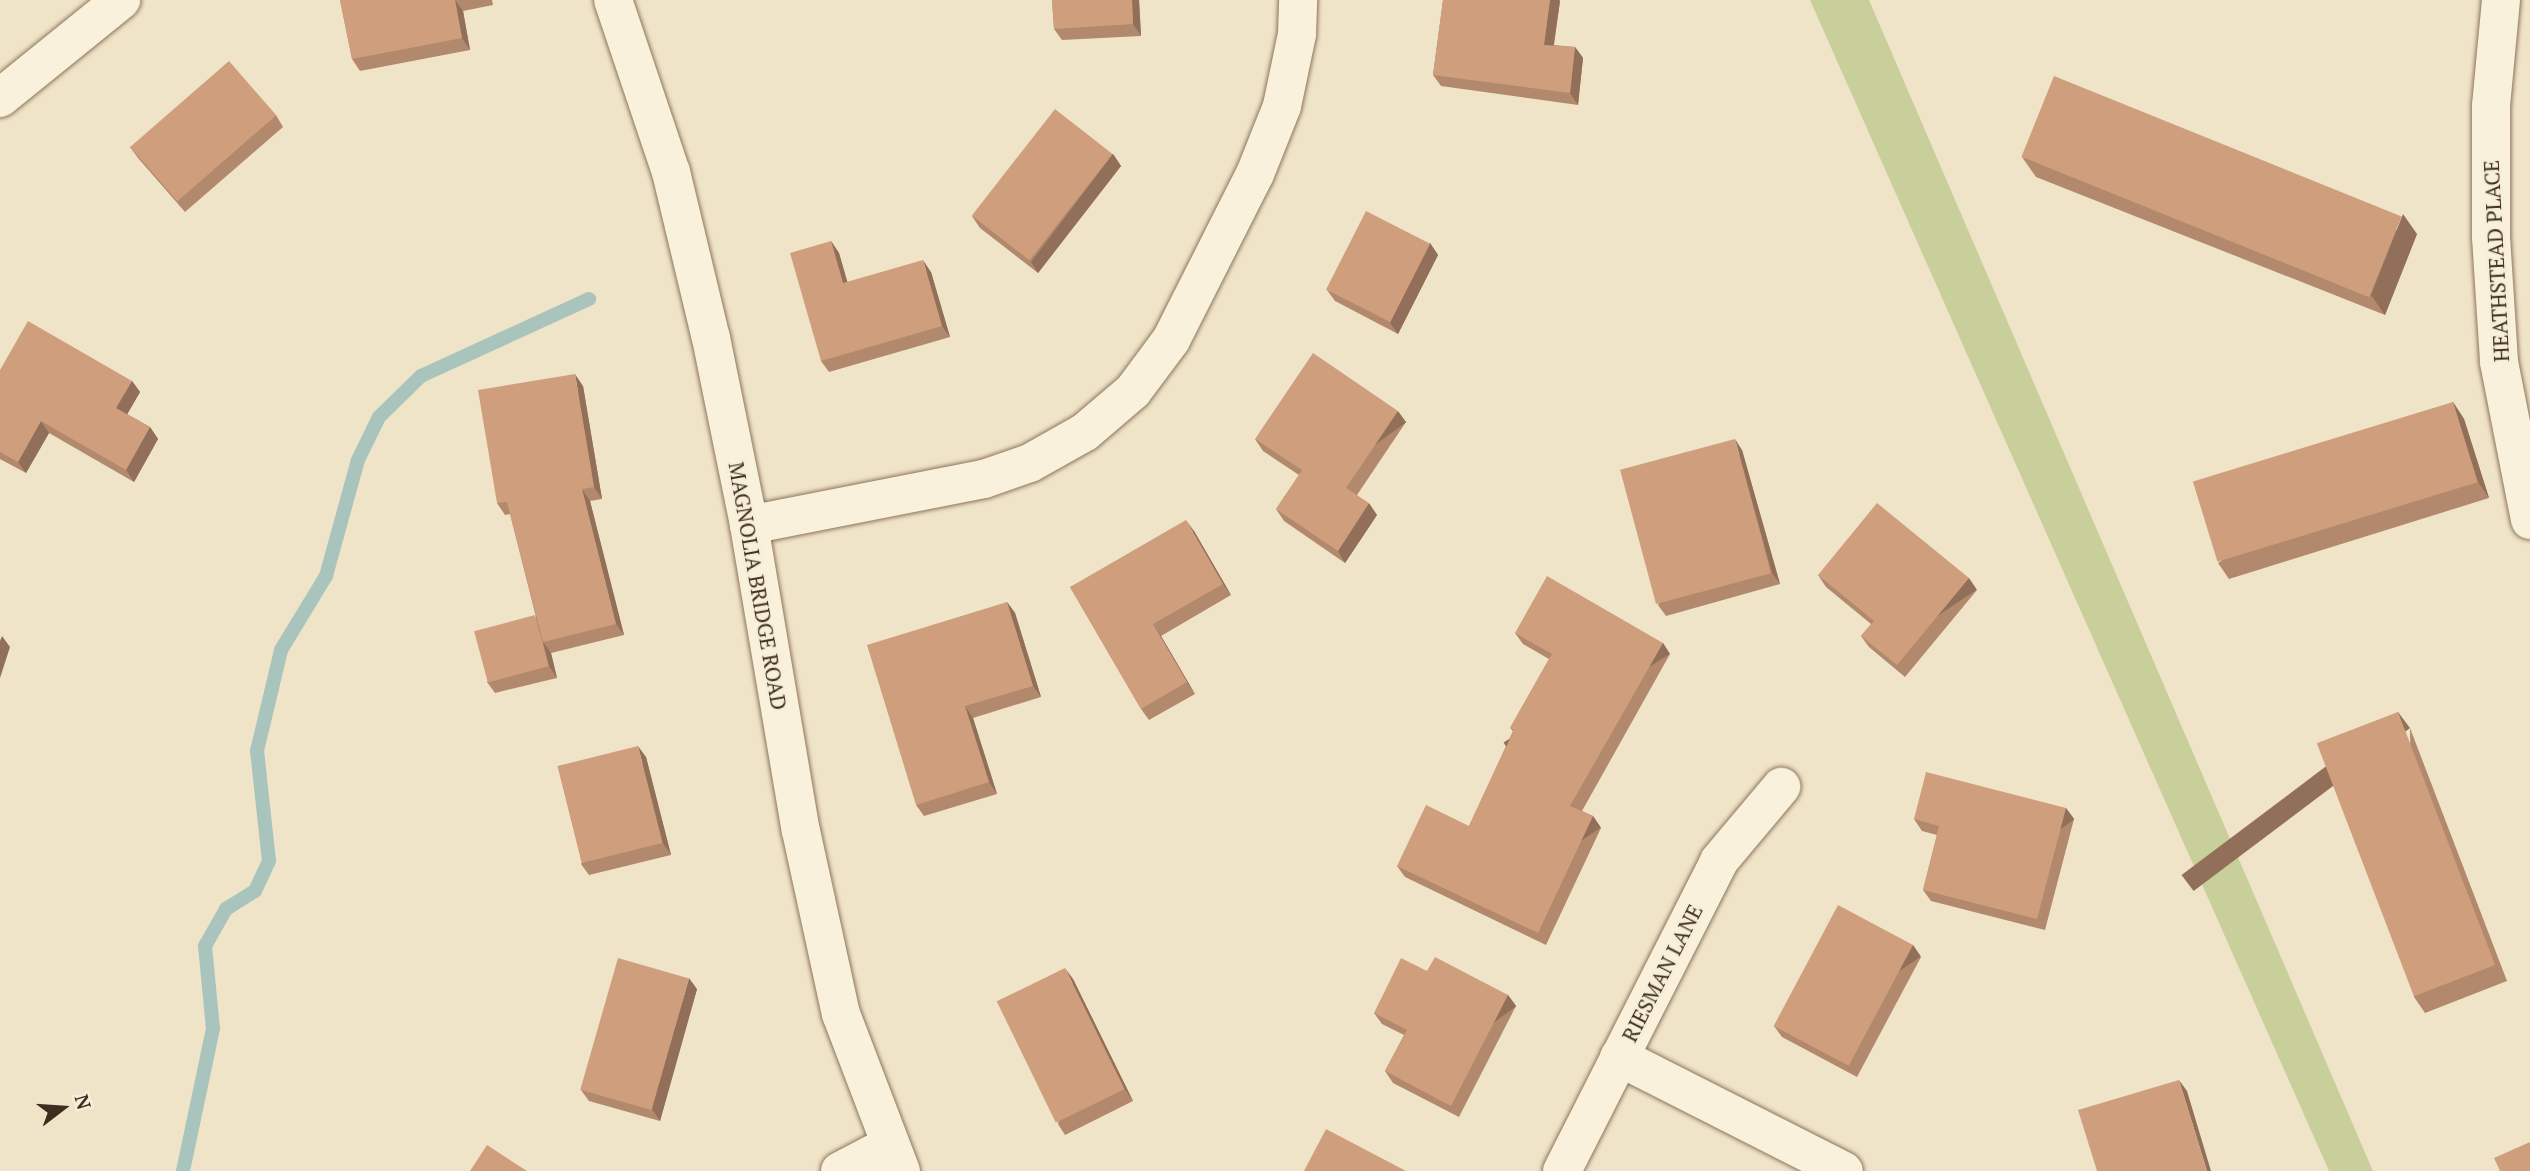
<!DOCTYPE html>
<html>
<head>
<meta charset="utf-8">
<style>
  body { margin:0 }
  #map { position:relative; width:2530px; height:1171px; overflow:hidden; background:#f0e4c8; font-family:"PT Serif",serif }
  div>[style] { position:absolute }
  .green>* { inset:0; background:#c9cf9b }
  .stream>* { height:14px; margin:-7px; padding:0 7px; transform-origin:7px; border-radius:7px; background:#a9c4bc }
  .roads { filter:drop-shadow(0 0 2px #8d765c) drop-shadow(0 0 2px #8d765c) }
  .minor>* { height:38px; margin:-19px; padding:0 19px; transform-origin:19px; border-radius:19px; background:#faf1dc }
  .wall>* { inset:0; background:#b2896c }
  .shaded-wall>* { inset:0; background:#916f58; transform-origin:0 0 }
  .building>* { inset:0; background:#cf9f7d; transform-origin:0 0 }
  span { translate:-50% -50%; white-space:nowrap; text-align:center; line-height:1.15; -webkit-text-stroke:5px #f7eed8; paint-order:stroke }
  .street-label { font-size:21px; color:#3d2e20 }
  .north { position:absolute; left:28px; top:1073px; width:70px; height:70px; -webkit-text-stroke:5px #f7eed8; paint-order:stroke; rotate:73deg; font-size:19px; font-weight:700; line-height:28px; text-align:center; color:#3d2e20 }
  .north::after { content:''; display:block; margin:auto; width:24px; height:32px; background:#3d2e20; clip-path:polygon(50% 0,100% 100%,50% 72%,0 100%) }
</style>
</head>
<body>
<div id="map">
  <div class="green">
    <div style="clip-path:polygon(1810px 0,1869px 0,2373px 1171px,2329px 1171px)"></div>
  </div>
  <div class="stream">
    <div style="left:183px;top:1171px;width:145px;rotate:-78.1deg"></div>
    <div style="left:213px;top:1029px;width:83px;rotate:-95.5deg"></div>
    <div style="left:205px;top:946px;width:43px;rotate:-60.4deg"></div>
    <div style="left:226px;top:909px;width:34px;rotate:-32deg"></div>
    <div style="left:255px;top:891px;width:33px;rotate:-65deg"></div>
    <div style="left:269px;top:861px;width:111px;rotate:-96.2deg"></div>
    <div style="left:257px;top:751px;width:104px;rotate:-76.6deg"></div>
    <div style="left:281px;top:650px;width:87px;rotate:-58.7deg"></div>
    <div style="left:326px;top:576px;width:120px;rotate:-74.6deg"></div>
    <div style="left:358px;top:460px;width:48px;rotate:-64deg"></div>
    <div style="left:379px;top:417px;width:59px;rotate:-44.3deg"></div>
    <div style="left:421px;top:376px;width:185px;rotate:-24.6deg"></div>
  </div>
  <div class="roads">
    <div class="minor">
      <div style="left:613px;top:0;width:182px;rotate:71.4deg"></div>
      <div style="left:671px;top:172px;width:171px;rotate:76.5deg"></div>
      <div style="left:711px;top:338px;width:191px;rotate:78.5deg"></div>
      <div style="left:749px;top:525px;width:310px;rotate:80.4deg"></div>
      <div style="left:801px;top:831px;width:187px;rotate:77.7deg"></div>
      <div style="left:841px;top:1014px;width:168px;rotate:69.1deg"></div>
      <div style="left:2501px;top:0;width:106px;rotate:95.4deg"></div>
      <div style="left:2491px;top:106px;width:131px;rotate:90deg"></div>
      <div style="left:2491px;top:237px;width:125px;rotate:86.3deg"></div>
      <div style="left:2499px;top:362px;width:161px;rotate:78.9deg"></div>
      <div style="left:0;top:98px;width:156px;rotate:-39deg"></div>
      <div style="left:749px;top:525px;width:239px;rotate:-11.1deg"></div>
      <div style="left:984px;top:479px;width:49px;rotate:-19.2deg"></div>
      <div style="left:1030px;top:463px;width:63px;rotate:-29.4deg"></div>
      <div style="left:1085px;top:432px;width:63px;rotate:-40.5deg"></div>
      <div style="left:1133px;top:391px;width:64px;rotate:-53.3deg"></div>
      <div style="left:1171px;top:340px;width:186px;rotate:-63.2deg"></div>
      <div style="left:1255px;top:174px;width:73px;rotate:-68.3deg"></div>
      <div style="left:1282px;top:106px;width:74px;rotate:-78.2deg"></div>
      <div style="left:1297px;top:34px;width:34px;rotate:-88deg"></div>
      <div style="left:1619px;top:1057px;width:252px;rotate:26.9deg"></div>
      <div style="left:840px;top:1171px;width:56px;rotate:-27.5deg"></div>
      <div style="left:1562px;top:1171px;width:347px;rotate:-63.1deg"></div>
      <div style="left:1719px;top:861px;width:97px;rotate:-50deg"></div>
    </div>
  </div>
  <div class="wall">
    <div style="clip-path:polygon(340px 0,492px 0,493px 5px,463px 11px,470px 50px,360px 71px,352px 59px)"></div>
    <div style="clip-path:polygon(1052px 0,1139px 0,1141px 36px,1062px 40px,1054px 29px)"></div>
    <div style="clip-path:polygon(1443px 0,1559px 0,1560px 1px,1554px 45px,1575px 47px,1583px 58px,1578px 105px,1441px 86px,1433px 75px)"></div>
    <div style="clip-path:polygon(276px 115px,283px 127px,185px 212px,138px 158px,130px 147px)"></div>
    <div style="clip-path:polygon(1113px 154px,1121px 166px,1038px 273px,980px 228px,972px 216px)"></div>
    <div style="clip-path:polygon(2022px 157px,2417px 234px,2385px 315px,2036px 177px)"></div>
    <div style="clip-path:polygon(831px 241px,839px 253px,847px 282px,931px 272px,950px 337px,829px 372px,821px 361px)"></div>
    <div style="clip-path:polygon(1430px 243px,1438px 255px,1398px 334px,1335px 301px,1327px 290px)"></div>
    <div style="clip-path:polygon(0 370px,132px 381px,140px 392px,127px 414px,150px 427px,158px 439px,134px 482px,49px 433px,26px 473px,0 459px)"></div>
    <div style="clip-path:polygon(583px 386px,602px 499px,590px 501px,624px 635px,551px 653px,557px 678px,495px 693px,487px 682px,536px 617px,510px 514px,505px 515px,497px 503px)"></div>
    <div style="clip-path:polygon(2453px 402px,2464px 419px,2489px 498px,2229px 579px,2218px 563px)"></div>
    <div style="clip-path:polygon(1406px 422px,1357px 495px,1377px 515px,1345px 563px,1284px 521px,1276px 509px,1299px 475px,1263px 451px,1255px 439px)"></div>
    <div style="clip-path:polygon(1742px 450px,1780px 584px,1666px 616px,1658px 605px)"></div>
    <div style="clip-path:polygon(1194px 531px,1231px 595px,1161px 636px,1195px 694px,1149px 720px,1141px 709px,1070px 587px)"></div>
    <div style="clip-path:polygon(1818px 575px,1977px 590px,1905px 677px,1869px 647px,1861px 636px,1871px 624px,1826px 587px)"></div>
    <div style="clip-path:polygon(1007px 602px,1015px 613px,1041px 697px,973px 718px,997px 794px,924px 816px,916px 805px)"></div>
    <div style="clip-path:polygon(1515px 633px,1663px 643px,1670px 654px,1582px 811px,1593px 816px,1601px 828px,1546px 945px,1405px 877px,1397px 866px,1469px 826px,1513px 731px,1510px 728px,1549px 659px,1523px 644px)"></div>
    <div style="clip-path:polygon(2410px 728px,2507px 981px,2425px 1013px,2414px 997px)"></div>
    <div style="clip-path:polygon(646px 757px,671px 855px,589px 875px,581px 864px)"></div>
    <div style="clip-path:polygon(2066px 808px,2074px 819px,2045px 930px,1931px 901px,1923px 890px,1937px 835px,1922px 831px,1914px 819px)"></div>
    <div style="clip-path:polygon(1913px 945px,1921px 957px,1857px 1077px,1782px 1037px,1774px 1026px)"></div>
    <div style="clip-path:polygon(1427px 971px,1508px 995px,1516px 1006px,1459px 1117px,1393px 1083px,1385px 1071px,1404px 1035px,1382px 1024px,1374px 1013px)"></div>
    <div style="clip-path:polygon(1073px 979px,1133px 1101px,1065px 1135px,1058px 1124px)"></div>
    <div style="clip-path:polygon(697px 989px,660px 1121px,589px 1101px,581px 1090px)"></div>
  </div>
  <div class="shaded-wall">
    <div style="clip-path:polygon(455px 0,463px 11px,470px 50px,462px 38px)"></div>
    <div style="clip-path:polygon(1132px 0,1139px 0,1141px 36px,1133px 24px)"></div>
    <div style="clip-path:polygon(1550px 0,1559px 0,1560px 1px,1552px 56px,1544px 45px)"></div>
    <div style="clip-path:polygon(1575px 47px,1583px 58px,1578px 105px,1570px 93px)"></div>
    <div style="clip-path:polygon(1113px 154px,1121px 166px,1038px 273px,1031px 262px)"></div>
    <div style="clip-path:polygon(2403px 214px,2417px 234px,2385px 315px,2371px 295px)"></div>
    <div style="clip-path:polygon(831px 241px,839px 253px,851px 294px,843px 283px)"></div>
    <div style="clip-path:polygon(1430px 243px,1438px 255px,1398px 334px,1390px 323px)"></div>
    <div style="clip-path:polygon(923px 260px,931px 272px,950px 337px,942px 326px)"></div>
    <div style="clip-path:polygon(575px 374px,583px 386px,602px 499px,594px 487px)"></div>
    <div style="clip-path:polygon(132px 381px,140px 392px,124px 420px,116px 408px)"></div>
    <div style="clip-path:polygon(2453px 402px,2464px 419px,2489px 498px,2478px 482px)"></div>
    <div style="left:1398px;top:411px;width:14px;height:93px;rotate:54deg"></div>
    <div style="clip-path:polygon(41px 421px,49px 433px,26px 473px,18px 462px)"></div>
    <div style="clip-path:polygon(150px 427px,158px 439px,134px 482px,126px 470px)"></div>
    <div style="clip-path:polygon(1735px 439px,1742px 450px,1780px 584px,1772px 573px)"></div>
    <div style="clip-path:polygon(582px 489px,590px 501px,624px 635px,616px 624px)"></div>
    <div style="clip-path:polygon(1369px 503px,1377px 515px,1345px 563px,1338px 551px)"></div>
    <div style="clip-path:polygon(1186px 520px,1194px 531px,1231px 595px,1223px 584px)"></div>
    <div style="left:1969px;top:578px;width:14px;height:113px;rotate:56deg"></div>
    <div style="clip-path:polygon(1007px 602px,1015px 613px,1041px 697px,1033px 686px)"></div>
    <div style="clip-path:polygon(1153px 624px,1161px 636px,1195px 694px,1187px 682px)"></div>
    <div style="clip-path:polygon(2px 636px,10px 647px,0 678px,0 641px)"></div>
    <div style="clip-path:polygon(543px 642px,551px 653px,557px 678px,549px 666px)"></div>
    <div style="left:1663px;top:643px;width:13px;height:188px;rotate:58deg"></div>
    <div style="clip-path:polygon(965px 706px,973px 718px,997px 794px,989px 782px)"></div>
    <div style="left:2398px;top:712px;width:20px;height:271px;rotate:53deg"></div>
    <div style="clip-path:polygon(638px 746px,646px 757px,671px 855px,663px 843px)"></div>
    <div style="left:2066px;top:808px;width:14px;height:115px;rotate:54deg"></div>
    <div style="left:1593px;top:816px;width:14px;height:129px;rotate:56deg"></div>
    <div style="left:1913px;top:945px;width:14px;height:137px;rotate:56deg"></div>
    <div style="clip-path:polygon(1065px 968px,1073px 979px,1133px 1101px,1125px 1089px)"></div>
    <div style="clip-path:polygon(689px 978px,697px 989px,660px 1121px,652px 1109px)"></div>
    <div style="left:1508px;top:995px;width:14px;height:125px;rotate:54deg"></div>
    <div style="clip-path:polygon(2179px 1080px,2187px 1091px,2211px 1171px,2207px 1171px)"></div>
  </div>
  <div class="building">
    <div style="clip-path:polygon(340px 0,455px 0,462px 38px,352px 59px)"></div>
    <div style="clip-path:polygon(1052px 0,1132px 0,1133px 24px,1054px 29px)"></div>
    <div style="clip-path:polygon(1443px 0,1550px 0,1544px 45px,1575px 47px,1570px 93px,1433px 75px)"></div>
    <div style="left:229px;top:61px;width:72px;height:131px;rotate:49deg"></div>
    <div style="left:2054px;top:76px;width:375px;height:87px;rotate:22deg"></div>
    <div style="left:1055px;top:109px;width:73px;height:135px;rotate:38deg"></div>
    <div style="left:1366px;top:211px;width:72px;height:88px;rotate:27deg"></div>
    <div style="clip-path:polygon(831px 241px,843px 283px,923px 260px,942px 326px,821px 361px,790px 253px)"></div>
    <div style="clip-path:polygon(28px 321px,132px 381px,116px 408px,150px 427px,126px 470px,41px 421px,18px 462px,0 452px,0 370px)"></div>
    <div style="clip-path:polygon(1313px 353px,1398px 411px,1346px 488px,1369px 503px,1338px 551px,1276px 509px,1302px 470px,1255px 439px)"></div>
    <div style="clip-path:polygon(575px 374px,594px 487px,582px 489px,616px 624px,543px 642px,507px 502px,497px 503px,478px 390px)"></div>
    <div style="left:2453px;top:402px;width:84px;height:272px;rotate:73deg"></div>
    <div style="left:1735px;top:439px;width:139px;height:119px;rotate:75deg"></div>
    <div style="clip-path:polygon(1877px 503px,1969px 578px,1897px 665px,1861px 636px,1874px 621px,1818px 575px)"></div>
    <div style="clip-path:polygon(1186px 520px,1223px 584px,1153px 624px,1187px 682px,1141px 709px,1070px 587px)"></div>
    <div style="clip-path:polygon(1547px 576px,1663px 643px,1570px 806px,1593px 816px,1538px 933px,1397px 866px,1426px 805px,1469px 826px,1514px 730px,1510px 728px,1552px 654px,1515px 633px)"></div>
    <div style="clip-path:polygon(1007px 602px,1033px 686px,965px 706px,989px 782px,916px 805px,867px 645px)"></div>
    <div style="left:535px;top:615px;width:53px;height:63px;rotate:75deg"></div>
    <div style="left:2398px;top:712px;width:271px;height:87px;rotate:69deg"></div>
    <div style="left:638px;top:746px;width:100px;height:83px;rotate:76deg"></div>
    <div style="clip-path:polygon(1926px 772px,2066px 808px,2037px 919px,1923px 890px,1939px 826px,1914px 819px)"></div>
    <div style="left:1838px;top:905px;width:85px;height:137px;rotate:28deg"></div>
    <div style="clip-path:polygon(1435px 957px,1508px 995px,1451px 1106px,1385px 1071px,1407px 1030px,1374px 1013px,1401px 958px,1427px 971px)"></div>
    <div style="left:618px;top:958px;width:74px;height:137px;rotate:16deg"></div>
    <div style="left:1065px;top:968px;width:135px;height:76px;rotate:64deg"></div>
    <div style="clip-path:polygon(2179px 1080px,2207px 1171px,2097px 1171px,2078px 1110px)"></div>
    <div style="clip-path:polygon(1326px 1129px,1406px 1171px,1304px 1171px)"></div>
    <div style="clip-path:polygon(2530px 1142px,2530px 1171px,2500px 1171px,2494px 1158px)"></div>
    <div style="clip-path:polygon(487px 1145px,527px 1171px,470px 1171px)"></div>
  </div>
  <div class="street-label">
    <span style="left:2496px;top:261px;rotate:-93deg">HEATHSTEAD PLACE</span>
    <span style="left:758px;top:586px;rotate:80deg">MAGNOLIA BRIDGE ROAD</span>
    <span style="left:1662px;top:973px;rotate:-63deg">RIESMAN LANE</span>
  </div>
  <div class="north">N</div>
</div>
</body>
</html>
